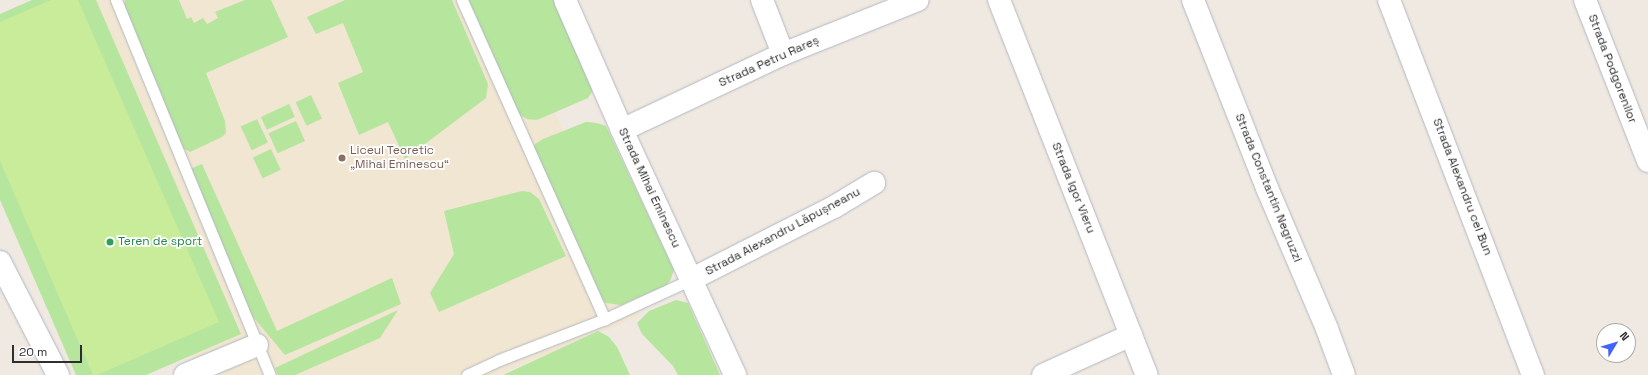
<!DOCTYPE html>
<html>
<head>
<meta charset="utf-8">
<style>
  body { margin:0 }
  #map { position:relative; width:1648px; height:375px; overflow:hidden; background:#efe9e1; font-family:"Space Grotesk",sans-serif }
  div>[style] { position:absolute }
  .education>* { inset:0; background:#f0e6d1 }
  .green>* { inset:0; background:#b6e59e; transform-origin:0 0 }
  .pitch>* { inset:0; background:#c9ec9a }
  .roads { filter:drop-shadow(0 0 1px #b4b7c1) drop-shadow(0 0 1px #b4b7c1) }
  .service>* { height:11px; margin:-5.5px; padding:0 5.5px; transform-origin:5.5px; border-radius:5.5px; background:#fff }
  .minor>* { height:22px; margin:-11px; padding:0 11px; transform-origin:11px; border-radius:11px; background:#fff }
  .secondary>* { height:22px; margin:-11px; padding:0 11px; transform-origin:11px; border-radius:11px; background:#fff }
  .dots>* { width:11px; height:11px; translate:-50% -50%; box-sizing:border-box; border:2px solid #fff; border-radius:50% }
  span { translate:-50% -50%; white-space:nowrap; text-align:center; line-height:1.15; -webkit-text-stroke:3.5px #fff; paint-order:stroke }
  .street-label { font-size:12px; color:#2e2e2e }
  .education-label { font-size:12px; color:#785e54 }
  .left { translate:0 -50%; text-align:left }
  .leisure-label { font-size:12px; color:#27864d }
  .north { position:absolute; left:1596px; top:323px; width:40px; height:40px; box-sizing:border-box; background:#fff; border:1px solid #ababab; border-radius:50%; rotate:52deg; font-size:11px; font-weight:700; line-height:16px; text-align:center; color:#2e2e2e }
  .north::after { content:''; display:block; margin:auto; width:14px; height:18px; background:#4264fb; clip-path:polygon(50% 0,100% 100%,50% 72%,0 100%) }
  .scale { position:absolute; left:12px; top:345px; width:70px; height:18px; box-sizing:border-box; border:2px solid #2e2e2e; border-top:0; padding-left:5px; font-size:12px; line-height:14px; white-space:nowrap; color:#2e2e2e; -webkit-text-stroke:3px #fff; paint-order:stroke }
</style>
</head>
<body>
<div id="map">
  <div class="education">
    <div style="clip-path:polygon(44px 0,508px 0,640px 316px,498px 375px,200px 375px)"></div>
  </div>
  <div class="green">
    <div style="clip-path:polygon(32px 0,96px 0,241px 334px,146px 375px,76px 375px,0 200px,0 14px)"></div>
    <div style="clip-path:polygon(125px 0,179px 0,187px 19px,191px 17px,194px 23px,203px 18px,207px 24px,218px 18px,215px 12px,245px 0,271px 0,288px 37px,206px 73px,225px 121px,226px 133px,222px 137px,190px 152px,182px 148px,124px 8px)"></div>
    <div style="clip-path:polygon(345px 0,452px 0,488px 84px,486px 98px,405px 159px,388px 122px,359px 135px,338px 83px,363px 72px,343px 23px,316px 34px,307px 17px)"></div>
    <div style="clip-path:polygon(467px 0,554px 0,592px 85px,592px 92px,588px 98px,537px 120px,527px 119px,520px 115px,515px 109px)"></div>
    <div style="left:311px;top:95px;width:26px;height:17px;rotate:65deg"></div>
    <div style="left:289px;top:104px;width:14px;height:31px;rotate:65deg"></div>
    <div style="left:257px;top:119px;width:26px;height:18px;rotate:65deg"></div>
    <div style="left:296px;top:121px;width:22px;height:30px;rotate:66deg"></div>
    <div style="clip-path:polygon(586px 122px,597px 123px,606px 126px,674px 270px,670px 281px,665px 286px,621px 305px,606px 303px,600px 298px,534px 153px,535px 144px,543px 139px)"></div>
    <div style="left:271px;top:149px;width:23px;height:20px;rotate:65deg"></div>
    <div style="clip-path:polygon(202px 164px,277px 331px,392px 278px,401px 304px,285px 355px,249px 312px,190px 169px)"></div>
    <div style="clip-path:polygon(522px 191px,530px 192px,539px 199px,566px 256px,439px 312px,430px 293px,454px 254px,444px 211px)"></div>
    <div style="clip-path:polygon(676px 300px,688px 303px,720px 375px,678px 375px,673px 366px,642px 334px,637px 323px,649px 311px)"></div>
    <div style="clip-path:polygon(398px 310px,380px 338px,295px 375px,278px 375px,275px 368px)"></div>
    <div style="clip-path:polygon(598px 331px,609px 337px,617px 347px,630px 375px,503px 375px)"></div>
  </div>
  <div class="pitch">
    <div style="clip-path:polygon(51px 0,78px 0,219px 322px,97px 375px,93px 375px,0 161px,0 22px)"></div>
  </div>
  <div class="roads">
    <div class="service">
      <div style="left:116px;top:0;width:405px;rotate:67.7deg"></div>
      <div style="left:462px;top:0;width:350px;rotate:65.9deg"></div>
      <div style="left:467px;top:375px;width:35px;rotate:-25deg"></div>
      <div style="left:499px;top:360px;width:114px;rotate:-21.1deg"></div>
      <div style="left:605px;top:319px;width:96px;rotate:-24.7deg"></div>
    </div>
    <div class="minor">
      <div style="left:762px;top:0;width:58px;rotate:68.7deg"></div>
      <div style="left:999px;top:0;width:403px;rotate:68.5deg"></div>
      <div style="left:1193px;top:0;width:202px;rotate:68.5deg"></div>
      <div style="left:1267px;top:188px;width:153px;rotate:66.9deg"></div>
      <div style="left:1327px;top:329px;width:49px;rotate:69.7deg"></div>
      <div style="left:1389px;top:0;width:402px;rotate:69deg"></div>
      <div style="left:1585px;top:0;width:173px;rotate:68.6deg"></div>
      <div style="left:622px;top:130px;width:178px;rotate:-25.3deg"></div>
      <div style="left:783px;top:54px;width:145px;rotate:-21.8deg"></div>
      <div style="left:0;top:262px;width:127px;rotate:62.8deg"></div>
      <div style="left:692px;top:279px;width:159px;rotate:-26.9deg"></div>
      <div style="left:834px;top:207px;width:47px;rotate:-31deg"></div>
      <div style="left:185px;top:375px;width:78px;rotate:-22.6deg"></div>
      <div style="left:1043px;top:375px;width:97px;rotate:-24.4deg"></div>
    </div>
    <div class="secondary">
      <div style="left:565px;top:0;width:142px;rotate:66.3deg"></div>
      <div style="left:622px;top:130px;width:270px;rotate:65.2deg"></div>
    </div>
  </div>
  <div class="dots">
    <div style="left:342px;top:158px;background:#8d6e63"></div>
    <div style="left:110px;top:242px;background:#2e9e5b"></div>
  </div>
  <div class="street-label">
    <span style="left:769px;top:62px;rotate:-24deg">Strada Petru Rareș</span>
    <span style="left:1612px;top:69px;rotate:69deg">Strada Podgorenilor</span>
    <span style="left:1462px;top:187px;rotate:69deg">Strada Alexandru cel Bun</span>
    <span style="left:649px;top:188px;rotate:65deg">Strada Mihai Eminescu</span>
    <span style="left:1073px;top:188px;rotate:68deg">Strada Igor Vieru</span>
    <span style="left:1268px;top:188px;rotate:68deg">Strada Constantin Negruzzi</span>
    <span style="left:783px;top:232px;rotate:-28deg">Strada Alexandru Lăpușneanu</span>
  </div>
  <div class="education-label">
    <span class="left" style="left:350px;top:158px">Liceul Teoretic<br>„Mihai Eminescu“</span>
  </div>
  <div class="leisure-label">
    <span class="left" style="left:118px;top:242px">Teren de sport</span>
  </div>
  <div class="north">N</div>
  <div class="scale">20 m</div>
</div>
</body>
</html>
